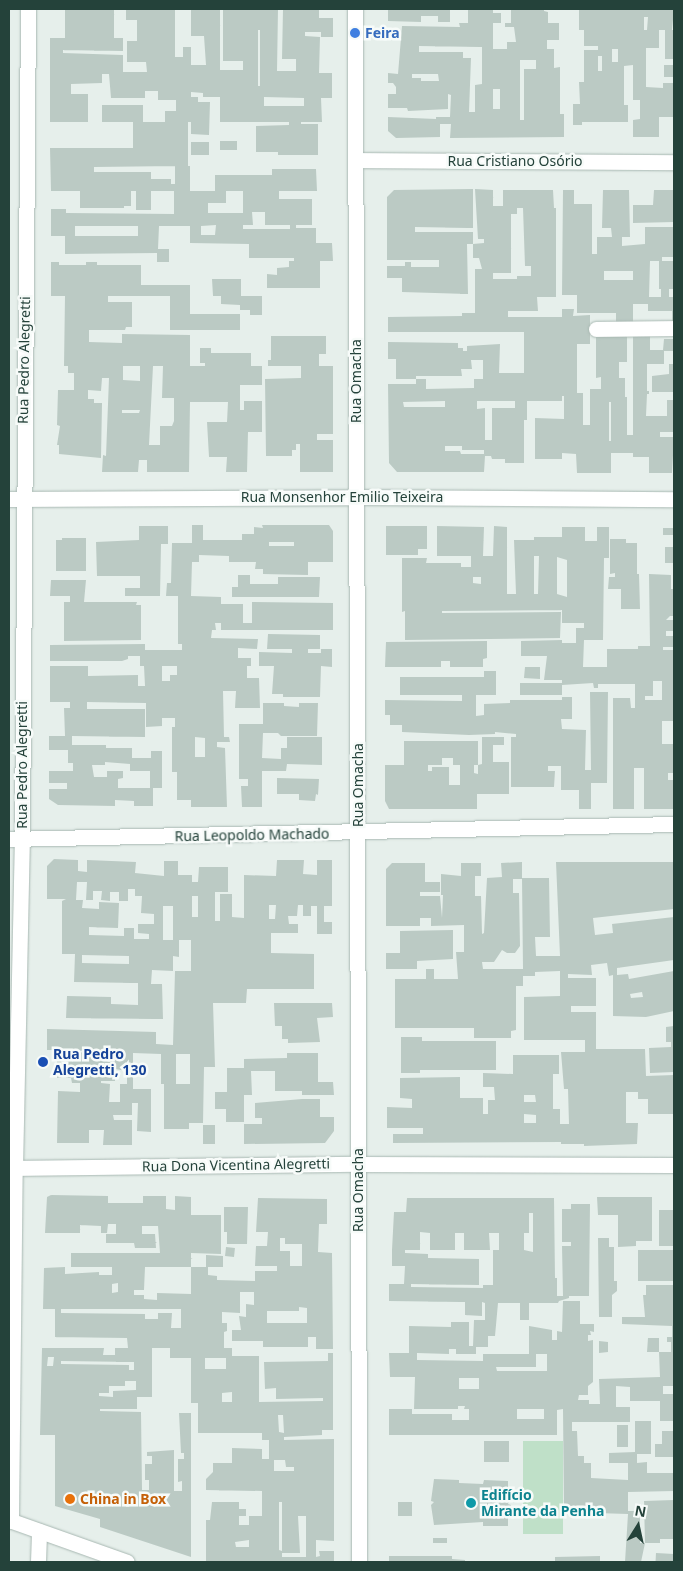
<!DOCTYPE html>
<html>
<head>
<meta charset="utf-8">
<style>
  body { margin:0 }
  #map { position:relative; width:683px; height:1571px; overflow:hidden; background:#e6efeb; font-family:"Noto Sans",sans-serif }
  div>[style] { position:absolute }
  .green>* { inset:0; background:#bfe0c8; transform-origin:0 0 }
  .building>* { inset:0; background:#bbcac4; transform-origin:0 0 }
  .roads { filter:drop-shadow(0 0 1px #a8b8b2) drop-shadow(0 0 1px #a8b8b2) }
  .minor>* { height:15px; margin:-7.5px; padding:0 7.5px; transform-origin:7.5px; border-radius:7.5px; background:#fff }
  .secondary>* { height:15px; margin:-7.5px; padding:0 7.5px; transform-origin:7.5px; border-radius:7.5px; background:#fff }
  .dots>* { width:14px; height:14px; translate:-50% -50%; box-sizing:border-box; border:2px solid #f7fbf9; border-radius:50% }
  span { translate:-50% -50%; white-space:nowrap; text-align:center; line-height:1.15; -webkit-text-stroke:5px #f7fbf9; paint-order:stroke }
  .shop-label { font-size:14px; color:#366cbe; font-weight:700 }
  .left { translate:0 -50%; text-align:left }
  .street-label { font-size:14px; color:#24423a }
  .transit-label { font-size:14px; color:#164399; font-weight:700 }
  .culture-label { font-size:14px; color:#0d838f; font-weight:700 }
  .food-label { font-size:14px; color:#c56008; font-weight:700 }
  .frame { position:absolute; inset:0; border:10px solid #24423a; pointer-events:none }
  .north { position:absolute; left:613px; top:1501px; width:50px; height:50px; -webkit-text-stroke:4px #f7fbf9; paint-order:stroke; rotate:10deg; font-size:14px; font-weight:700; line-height:20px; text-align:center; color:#24423a }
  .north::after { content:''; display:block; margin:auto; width:18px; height:22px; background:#24423a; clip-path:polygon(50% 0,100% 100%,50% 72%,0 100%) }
</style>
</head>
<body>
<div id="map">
  <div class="green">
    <div style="left:523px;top:1441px;width:40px;height:93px"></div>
  </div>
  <div class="building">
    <div style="clip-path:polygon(evenodd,65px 9px,114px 9px,114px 38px,123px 38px,123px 51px,63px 50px,63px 53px,123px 55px,123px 72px,147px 72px,146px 62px,127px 62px,127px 41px,137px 41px,137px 20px,126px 20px,126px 9px,175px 9px,175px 57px,183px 57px,183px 47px,191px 47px,191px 65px,206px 65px,204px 36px,191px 36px,191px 9px,220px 9px,220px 70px,243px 70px,243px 61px,223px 61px,223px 9px,278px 9px,277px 71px,296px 71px,296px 59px,282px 59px,283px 9px,319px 9px,319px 18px,333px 18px,333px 37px,321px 37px,321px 32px,305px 32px,305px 36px,320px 37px,319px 73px,332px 73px,332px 98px,321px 98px,322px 122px,301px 122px,301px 124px,318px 124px,318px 155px,278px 155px,278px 152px,256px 152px,256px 126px,289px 125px,289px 122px,220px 122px,220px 97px,203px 97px,203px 93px,191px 92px,191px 97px,198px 97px,198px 102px,210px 102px,209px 135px,191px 134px,191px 122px,188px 122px,188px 166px,190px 166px,190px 191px,215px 191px,215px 175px,272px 175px,272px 169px,316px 169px,317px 191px,279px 191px,279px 199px,312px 199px,312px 225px,296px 225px,296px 228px,316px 228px,316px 243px,332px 243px,333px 261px,320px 261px,320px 288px,267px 288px,267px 274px,277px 275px,277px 268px,289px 267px,289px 261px,294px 261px,294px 258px,249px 258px,249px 244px,190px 243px,190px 226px,159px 226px,158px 249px,169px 249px,169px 262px,157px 262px,157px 253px,65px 254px,65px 236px,51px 236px,51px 209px,66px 209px,66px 213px,174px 214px,174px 191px,151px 191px,151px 210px,136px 210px,136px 191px,131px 191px,131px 206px,124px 206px,124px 208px,80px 208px,80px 191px,51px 191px,50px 148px,133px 148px,133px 122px,102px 122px,102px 105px,143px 105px,143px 122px,165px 122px,165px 111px,176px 111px,176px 100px,158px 100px,158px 91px,145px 91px,145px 98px,111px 98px,109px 74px,102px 74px,102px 83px,71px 84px,71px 94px,88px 94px,88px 122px,50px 122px,50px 38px,65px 38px,65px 9px,258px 30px,260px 30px,260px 86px,258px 86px,258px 30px,65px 9px,264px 97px,304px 98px,304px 106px,264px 106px,264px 97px,65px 9px,175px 166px,175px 184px,171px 184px,171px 179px,151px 179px,151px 172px,94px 172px,94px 167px,175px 166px,65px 9px,226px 191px,243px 191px,243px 213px,208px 213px,208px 203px,226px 203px,226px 191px,65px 9px,252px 212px,265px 212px,265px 225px,290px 225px,290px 229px,243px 229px,243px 225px,253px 225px,252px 212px,65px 9px,216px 225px,215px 235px,201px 235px,201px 226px,216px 225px,65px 9px,75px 226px,138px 226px,138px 236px,75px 236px,75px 226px)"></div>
    <div style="clip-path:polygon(388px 9px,450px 9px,450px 22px,438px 22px,438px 16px,421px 16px,421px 22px,388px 21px)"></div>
    <div style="clip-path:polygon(evenodd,468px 9px,493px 9px,493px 13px,501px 13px,501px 23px,493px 23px,493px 49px,507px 49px,507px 42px,516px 42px,514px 27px,505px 27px,505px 23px,511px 23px,511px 9px,544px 9px,544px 11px,548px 12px,548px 23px,559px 23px,559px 40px,547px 40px,547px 49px,554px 49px,554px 68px,560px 67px,560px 114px,564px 114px,564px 137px,450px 138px,451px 124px,440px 124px,440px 137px,396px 138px,388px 131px,388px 117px,436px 119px,436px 117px,450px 117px,451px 95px,448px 94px,448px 109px,408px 111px,407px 108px,388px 108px,388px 94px,396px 94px,396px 87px,393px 83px,388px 83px,388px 73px,398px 74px,402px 26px,460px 27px,459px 23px,468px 23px,468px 9px,419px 46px,482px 47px,482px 84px,475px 85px,475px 112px,469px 112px,471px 58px,463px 58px,463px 52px,419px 52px,419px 46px,468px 9px,520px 60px,536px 60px,536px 69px,524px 69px,524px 120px,520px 120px,520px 60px,468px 9px,412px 74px,438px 74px,439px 81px,421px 81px,421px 78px,412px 78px,412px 74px,468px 9px,493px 89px,500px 89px,500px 109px,493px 109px,493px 89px)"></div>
    <div style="clip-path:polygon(evenodd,579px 9px,674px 9px,672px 30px,674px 30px,674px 59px,665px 59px,665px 30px,659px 30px,659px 48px,646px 48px,646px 87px,663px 88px,663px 83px,674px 83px,674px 117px,659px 117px,659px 137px,633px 137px,633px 120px,640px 119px,640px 100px,633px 100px,633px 65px,624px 66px,624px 105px,628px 105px,628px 122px,582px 122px,582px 125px,573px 125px,573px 104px,580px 104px,579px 82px,584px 82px,584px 50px,598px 50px,598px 46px,584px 46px,584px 30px,579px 30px,579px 9px,644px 17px,648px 17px,647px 30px,644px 30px,644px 17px,579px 9px,612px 49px,618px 49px,618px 62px,612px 62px,612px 49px,579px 9px,598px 56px,602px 56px,602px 71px,598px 71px,598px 56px)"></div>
    <div style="left:664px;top:65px;width:9px;height:12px"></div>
    <div style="left:220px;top:141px;width:17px;height:9px"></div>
    <div style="left:191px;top:142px;width:18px;height:13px"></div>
    <div style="clip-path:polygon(evenodd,473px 189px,473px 228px,415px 227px,415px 232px,473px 232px,473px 244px,484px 243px,484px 239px,478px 239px,475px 189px,493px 190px,493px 206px,503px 206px,503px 190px,553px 190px,554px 208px,556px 208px,556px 297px,537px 297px,538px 311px,508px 311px,508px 317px,562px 317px,562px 309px,574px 309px,573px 316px,590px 315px,590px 344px,577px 344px,577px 393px,583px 393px,583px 425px,590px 425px,590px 389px,601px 389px,601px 377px,596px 378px,596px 332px,627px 332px,627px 362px,619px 362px,619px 378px,625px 378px,625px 397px,627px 397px,627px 435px,633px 435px,633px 332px,650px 332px,650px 350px,663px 350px,664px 339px,674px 339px,674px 351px,664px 351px,664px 364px,647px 364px,647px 391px,649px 391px,649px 394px,647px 394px,646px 416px,667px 416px,667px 400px,674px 400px,674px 432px,660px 432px,660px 437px,674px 437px,672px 473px,649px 473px,649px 457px,633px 457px,633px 453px,611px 453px,611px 473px,577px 473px,576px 454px,562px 453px,562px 459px,535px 459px,535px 418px,564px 419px,564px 396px,562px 396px,562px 401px,527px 401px,527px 420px,524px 420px,524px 463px,505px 463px,505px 459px,492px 459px,491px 456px,485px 456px,484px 472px,397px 472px,389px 463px,388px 384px,416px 384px,416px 379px,426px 379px,426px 389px,474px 388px,474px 379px,483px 379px,483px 360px,471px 360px,472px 369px,461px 369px,462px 376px,416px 376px,416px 379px,396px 379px,396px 359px,388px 359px,388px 342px,458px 343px,458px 348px,463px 348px,463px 351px,467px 351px,467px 346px,500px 344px,499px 373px,524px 373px,524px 332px,388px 332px,388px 317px,462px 316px,462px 313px,475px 313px,475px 269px,482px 269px,479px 258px,473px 258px,473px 244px,467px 244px,468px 294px,402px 292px,402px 278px,387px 278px,387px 266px,405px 266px,405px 262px,411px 262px,411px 267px,439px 267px,439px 260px,387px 260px,387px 197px,394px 190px,473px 189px,517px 208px,523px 208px,525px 266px,531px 266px,531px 276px,517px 276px,517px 279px,493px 279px,493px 273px,511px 273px,511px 214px,517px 214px,517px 208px,473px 189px,445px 401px,445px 407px,404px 407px,403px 402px,445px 401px,473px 189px,477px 401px,515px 401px,515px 408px,492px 408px,492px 440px,485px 440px,485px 408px,477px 409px,477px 401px,473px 189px,609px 402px,611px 402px,611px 441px,609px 441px,609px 402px,473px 189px,445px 446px,462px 446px,462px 450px,484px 450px,484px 454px,461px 454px,460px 451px,445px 451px,445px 446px)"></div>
    <div style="clip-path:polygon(evenodd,563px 190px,574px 190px,574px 204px,592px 204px,592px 254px,597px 254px,597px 237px,612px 237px,611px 228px,602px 228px,603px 190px,629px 190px,630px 237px,622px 237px,622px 246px,645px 244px,645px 227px,674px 227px,674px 257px,662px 257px,662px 261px,674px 261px,674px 289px,669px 289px,669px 297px,674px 297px,674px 322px,672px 322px,672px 311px,648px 311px,648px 304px,633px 304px,633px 323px,616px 323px,616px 313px,577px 313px,577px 295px,562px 295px,563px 190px,650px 261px,659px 261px,659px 289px,661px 289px,661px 297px,649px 297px,650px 261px,563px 190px,604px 271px,633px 271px,633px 280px,604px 280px,604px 271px)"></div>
    <div style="clip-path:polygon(654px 190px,674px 190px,674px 222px,633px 223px,633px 205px,653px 205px)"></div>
    <div style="clip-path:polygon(evenodd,51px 262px,59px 262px,59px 265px,86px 265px,86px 262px,97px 262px,97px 265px,141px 265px,141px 285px,190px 285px,190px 314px,240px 314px,240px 330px,170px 330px,170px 296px,108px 296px,108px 302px,132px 302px,132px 327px,126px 327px,125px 330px,89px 330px,89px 342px,122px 343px,122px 334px,190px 335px,190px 366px,205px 366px,205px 363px,200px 363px,200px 348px,211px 348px,211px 353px,251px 353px,251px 366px,262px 366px,262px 385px,240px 385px,240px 410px,244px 410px,244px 401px,262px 401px,262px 432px,248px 432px,247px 472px,226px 472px,227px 457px,209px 457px,207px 422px,227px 422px,228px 402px,190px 402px,189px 472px,147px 472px,147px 460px,139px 460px,138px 472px,102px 472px,103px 455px,106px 456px,109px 378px,102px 378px,101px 391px,88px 390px,88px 399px,94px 399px,94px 403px,102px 403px,101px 458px,59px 454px,59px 445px,57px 445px,60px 426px,57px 425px,58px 390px,74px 390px,74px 373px,68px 373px,68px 366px,64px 366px,65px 296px,51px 296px,51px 262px,123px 366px,140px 366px,140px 381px,123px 380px,123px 366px,51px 262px,153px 366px,163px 366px,162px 398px,174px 398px,174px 421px,172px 426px,160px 426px,160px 445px,149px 445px,153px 366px,51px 262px,122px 410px,140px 410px,139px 413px,122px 413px,122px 410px)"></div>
    <div style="clip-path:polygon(212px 279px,241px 279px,241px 296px,262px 296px,262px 315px,250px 315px,250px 310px,240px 310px,240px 305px,221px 304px,221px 296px,213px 296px)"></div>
    <div style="clip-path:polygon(271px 336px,326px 336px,326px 354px,319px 354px,319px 366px,333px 366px,333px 434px,317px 434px,317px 440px,333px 440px,333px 472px,300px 472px,300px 444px,296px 444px,296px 450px,292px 450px,292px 456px,266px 456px,265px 379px,301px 378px,301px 366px,268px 366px,268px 360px,271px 360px)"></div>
    <div style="clip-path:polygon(669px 364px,674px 364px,674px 392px,652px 392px,652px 376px,669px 374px)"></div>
    <div style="clip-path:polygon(evenodd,192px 525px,203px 525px,203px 540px,242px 540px,242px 534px,254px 534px,254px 527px,263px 528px,262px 525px,329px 525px,333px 531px,333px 562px,308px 562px,308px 575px,263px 574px,263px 569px,255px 569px,256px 562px,229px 562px,229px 556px,199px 555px,199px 562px,192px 562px,191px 596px,221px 597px,221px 604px,243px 604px,243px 623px,252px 623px,252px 602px,333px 603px,333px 630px,221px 630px,221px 623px,215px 623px,216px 630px,212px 630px,211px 638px,258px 639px,257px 649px,238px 648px,238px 658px,251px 658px,251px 666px,247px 666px,247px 678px,259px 678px,260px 708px,235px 708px,236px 691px,223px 691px,224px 737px,229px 737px,230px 742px,217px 742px,217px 747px,225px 748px,227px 807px,191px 807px,191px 800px,177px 800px,177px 772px,172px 772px,172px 727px,175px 727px,175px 718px,162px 718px,162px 726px,146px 727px,146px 703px,87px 702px,87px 709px,145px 709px,145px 737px,72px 736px,72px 745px,106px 745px,106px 748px,132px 748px,132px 758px,151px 758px,151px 751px,162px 751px,162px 788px,153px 788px,153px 806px,134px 806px,134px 801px,115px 800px,115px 806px,58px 805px,49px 799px,49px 789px,67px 789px,67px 783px,49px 783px,49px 771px,73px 771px,73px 763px,68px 763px,68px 750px,49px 750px,49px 736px,65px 736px,64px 708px,70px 708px,70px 702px,50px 702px,50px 666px,88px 666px,88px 676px,138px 675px,138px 686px,145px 686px,144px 666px,140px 666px,140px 656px,128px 656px,128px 659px,122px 661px,50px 661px,50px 645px,145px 644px,145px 650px,182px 650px,182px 644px,178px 644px,178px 596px,166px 596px,167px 583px,171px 583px,172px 543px,192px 543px,192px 525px,269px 542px,294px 542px,294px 546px,269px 546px,269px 542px,192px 525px,162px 666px,177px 666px,177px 675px,170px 675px,170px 681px,162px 681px,162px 666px,192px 525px,195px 737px,205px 738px,205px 757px,195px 757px,195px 737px,192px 525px,105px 762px,130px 764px,130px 771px,150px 771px,150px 788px,118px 788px,118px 779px,123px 778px,123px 771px,107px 771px,107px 777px,94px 777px,92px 765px,105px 765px,105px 762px)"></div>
    <div style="clip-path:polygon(139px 526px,168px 526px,168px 544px,161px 544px,160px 596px,125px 596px,125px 588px,140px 588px,140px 576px,97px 576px,96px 542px,139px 540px)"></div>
    <div style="clip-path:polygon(386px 526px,427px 526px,427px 549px,418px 549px,418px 555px,386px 555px)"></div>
    <div style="clip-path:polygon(evenodd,437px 526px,484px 527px,483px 556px,493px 556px,494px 526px,507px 527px,507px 594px,516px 594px,514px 540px,534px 540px,534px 537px,562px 537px,562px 527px,585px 527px,585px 541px,597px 541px,597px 527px,609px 527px,609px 558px,604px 558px,603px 640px,584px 640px,583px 667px,607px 667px,607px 649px,638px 649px,638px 646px,650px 646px,649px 574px,671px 575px,671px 589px,674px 589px,674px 616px,670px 616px,666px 620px,674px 620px,674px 631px,666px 631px,666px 636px,674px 636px,674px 647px,663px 647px,663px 650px,674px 650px,674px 721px,662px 721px,662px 744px,674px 744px,674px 773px,668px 773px,668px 780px,674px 780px,674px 809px,644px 809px,644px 768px,634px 768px,634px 809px,613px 809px,613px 698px,630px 698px,631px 708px,635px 708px,635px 684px,598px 684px,598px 688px,594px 688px,593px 683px,562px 685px,562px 695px,520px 695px,520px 683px,562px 683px,562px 680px,544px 680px,547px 656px,521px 656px,521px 641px,562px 640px,562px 643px,576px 643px,576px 628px,584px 628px,584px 623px,562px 623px,562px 610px,442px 611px,442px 613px,561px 612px,560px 638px,405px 640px,405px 611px,402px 612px,402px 558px,427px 558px,426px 563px,461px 563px,461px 567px,471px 567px,471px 556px,437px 556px,437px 526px,534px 556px,539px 556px,538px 594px,534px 594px,534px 556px,437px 526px,557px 557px,567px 560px,567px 597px,557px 594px,557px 557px,437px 526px,473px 577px,481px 577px,481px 584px,473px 583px,473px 577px,437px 526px,653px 681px,662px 681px,662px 700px,645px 700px,645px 696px,653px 696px,653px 681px)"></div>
    <div style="left:663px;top:528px;width:11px;height:7px"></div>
    <div style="clip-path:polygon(62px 538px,86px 538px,86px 571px,56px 571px,56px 540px,62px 540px)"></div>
    <div style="clip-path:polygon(610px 539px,626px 539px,626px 543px,637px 543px,637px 574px,639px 574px,640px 609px,621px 609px,621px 589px,608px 589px,609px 577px,615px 577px,615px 573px,610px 574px)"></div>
    <div style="left:665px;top:547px;width:9px;height:16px"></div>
    <div style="clip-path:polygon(238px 575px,250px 575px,250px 584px,278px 584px,278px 577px,320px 577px,319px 597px,232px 597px,232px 587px,238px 587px)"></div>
    <div style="clip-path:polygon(51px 580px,86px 580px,84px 602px,137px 602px,136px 605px,141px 605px,141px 640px,64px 641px,64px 602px,70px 602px,70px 596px,50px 596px)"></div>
    <div style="clip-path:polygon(268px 634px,320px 635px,320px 649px,308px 649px,308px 653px,321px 653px,321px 649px,332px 649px,332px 667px,321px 666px,320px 697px,283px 697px,283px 694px,272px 694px,274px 666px,259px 666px,259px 652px,292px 653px,292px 649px,267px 649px)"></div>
    <div style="clip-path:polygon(487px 641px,487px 658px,483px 659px,483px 667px,450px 667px,450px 661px,441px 661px,441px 667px,385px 667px,386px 642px)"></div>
    <div style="clip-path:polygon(525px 667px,540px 667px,540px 679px,524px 678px)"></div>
    <div style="clip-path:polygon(484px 671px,496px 671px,496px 695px,476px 695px,476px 716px,484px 715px,484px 704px,510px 703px,510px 700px,562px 700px,562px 697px,572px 697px,572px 719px,561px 719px,562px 729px,586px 730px,585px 770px,591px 770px,590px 692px,608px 692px,607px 783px,591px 783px,591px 809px,579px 809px,579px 790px,561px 790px,561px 766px,548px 766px,548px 771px,555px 771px,554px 787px,511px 787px,511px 737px,516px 737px,516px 734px,495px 732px,495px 734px,469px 735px,402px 732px,402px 725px,390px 725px,390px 715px,385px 715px,385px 700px,462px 701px,462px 695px,400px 695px,400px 677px,484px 677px)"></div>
    <div style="clip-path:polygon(263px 703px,284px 703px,284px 706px,299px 707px,299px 703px,318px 703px,317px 736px,281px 736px,278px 733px,263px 733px,262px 758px,281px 759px,281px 748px,287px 748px,287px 737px,322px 737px,322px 765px,287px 764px,286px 771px,262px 771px,262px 807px,242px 807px,241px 786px,248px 786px,248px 779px,239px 779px,239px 724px,263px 724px)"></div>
    <div style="clip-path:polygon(evenodd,482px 737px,504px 737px,504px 745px,493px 745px,493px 762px,509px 762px,509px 794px,477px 794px,477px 809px,389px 809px,385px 801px,385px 765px,404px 765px,404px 741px,478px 741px,478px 765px,474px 765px,474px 773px,478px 774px,478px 765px,482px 764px,482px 737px,442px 758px,453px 758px,453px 765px,460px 765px,460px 785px,449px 785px,449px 767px,432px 767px,432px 771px,428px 771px,428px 765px,442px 765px,442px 758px)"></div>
    <div style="clip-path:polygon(277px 778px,319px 779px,318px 795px,316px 794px,315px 801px,299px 800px,299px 794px,277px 794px)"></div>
    <div style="clip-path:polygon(evenodd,54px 859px,78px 860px,78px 871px,87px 872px,87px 860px,136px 862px,135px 873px,164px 876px,164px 861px,178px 861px,178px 875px,192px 875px,192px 882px,198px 882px,199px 867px,228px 867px,228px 892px,215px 892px,215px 921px,220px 921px,220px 894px,232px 894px,232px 917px,244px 918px,244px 875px,276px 876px,277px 860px,304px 860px,303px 874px,317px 875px,317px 860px,332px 860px,332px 906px,324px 906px,324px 922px,332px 922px,332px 934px,317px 934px,317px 906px,311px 906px,311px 916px,303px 916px,303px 905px,298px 905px,297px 916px,288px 916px,289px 924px,298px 924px,298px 933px,271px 933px,271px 953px,314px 954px,314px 989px,247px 989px,246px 1003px,213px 1003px,215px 1067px,204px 1067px,203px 1123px,189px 1123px,189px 1129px,164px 1129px,164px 1084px,161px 1084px,161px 1054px,133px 1053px,133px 1089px,151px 1089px,151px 1132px,137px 1131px,138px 1103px,132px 1103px,132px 1115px,113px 1115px,114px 1120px,132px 1120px,132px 1145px,103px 1145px,104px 1130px,89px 1130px,89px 1143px,57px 1143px,58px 1091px,80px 1092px,80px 1083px,72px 1083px,71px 1078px,57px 1078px,57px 1052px,100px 1053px,101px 1051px,47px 1050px,47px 1029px,156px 1032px,156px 1044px,173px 1045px,175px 971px,191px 971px,191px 940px,179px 940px,179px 957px,173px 956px,173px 971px,152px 970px,151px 984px,162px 984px,163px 1019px,66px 1018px,67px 996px,111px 997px,111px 1004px,138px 1005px,138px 983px,74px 982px,75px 954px,62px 954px,62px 901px,66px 899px,47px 899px,47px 866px,54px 859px,77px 882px,87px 882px,86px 900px,93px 900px,93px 891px,102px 891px,101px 900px,110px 901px,110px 892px,119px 892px,119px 901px,128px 901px,128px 889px,135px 889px,135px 896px,142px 896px,141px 913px,154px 914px,154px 924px,138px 924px,138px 933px,149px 934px,149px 939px,134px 939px,134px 928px,124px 928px,124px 936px,89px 935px,89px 927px,118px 928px,119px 903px,99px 902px,99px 909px,82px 908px,83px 900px,76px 900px,77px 882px,54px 859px,192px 896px,198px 896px,198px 917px,192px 917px,192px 896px,54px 859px,269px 905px,276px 905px,275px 919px,269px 919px,269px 905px,54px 859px,163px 906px,173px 906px,173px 940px,163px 940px,163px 906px,54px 859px,82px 955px,129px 956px,129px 964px,82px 963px,82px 955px,54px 859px,176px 1054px,190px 1054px,190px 1084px,176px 1084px,176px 1054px,54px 859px,115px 1069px,127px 1071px,127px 1084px,120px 1084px,120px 1102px,109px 1102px,110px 1084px,101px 1083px,101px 1081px,115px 1081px,115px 1069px)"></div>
    <div style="clip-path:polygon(evenodd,522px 862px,522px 878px,549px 878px,550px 937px,535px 937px,536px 956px,560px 956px,556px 862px,674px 862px,674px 909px,593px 918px,595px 935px,613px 933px,612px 924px,674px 917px,674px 960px,617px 968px,617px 975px,628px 974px,629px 979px,674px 971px,674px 1011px,646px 1017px,613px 1016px,613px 975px,609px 976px,607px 963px,591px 965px,592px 975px,568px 974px,568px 978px,596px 978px,596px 1006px,571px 1006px,571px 1012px,596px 1012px,596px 1049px,645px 1049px,646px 1076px,674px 1075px,674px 1114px,648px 1114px,648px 1099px,638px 1099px,638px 1092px,626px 1092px,626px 1123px,638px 1123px,637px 1144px,584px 1146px,584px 1144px,561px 1144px,561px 1142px,393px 1143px,393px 1134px,423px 1134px,423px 1128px,387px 1128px,387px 1107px,412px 1108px,412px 1099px,400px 1098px,400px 1078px,460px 1077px,460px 1098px,483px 1098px,483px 1114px,488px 1114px,488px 1100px,495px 1100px,494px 1087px,483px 1087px,483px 1073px,513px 1074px,513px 1055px,559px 1055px,559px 1074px,553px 1074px,553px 1109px,560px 1109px,560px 1124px,569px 1124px,568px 1089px,564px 1089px,561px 1052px,585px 1052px,585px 1040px,524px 1040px,524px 997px,560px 996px,560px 971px,535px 972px,535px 976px,523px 976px,523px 986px,516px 986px,516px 1030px,511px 1031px,511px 1038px,474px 1038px,474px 1028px,395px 1028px,395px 979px,426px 979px,426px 969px,434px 969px,434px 979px,458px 979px,456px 952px,464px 952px,464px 925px,431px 926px,431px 918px,420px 918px,420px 926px,386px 926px,386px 869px,392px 863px,425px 863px,425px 882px,440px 882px,440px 892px,420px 892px,420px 896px,440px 896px,442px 918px,443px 895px,441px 895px,441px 874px,461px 876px,461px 863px,481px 863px,481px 876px,475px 876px,475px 896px,481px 896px,482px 934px,484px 933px,487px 878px,502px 877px,501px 863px,522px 862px,513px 879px,522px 879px,523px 969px,483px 969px,482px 962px,494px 962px,502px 950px,507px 953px,515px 953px,520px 946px,519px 893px,513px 893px,513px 879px,522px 862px,642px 992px,643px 997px,631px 998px,630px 994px,642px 992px,522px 862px,524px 1095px,535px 1095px,536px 1102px,524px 1102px,524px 1095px,522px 862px,524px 1114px,536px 1115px,536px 1123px,524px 1123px,524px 1114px)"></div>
    <div style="clip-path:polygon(453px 930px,453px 959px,417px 961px,417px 969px,386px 969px,386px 953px,400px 953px,400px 931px)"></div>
    <div style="clip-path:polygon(274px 1003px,332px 1003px,333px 1017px,317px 1018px,320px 1042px,288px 1043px,288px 1039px,282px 1039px,282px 1026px,275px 1026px)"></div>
    <div style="clip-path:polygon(674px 1026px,674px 1072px,650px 1073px,649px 1048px,671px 1047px,671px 1042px,666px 1042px,666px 1027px)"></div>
    <div style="clip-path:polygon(401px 1037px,422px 1037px,422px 1041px,496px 1041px,496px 1070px,420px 1070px,420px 1073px,401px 1073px)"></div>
    <div style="clip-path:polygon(287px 1053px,318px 1053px,318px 1082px,333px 1082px,334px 1095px,302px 1095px,302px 1091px,275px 1091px,275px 1071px,251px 1071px,252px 1095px,244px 1095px,244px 1122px,226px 1122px,226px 1109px,215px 1109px,215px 1092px,227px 1092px,227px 1068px,244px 1068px,244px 1059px,287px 1058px)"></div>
    <div style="clip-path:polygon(302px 1099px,320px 1099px,320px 1117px,334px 1117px,334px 1131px,325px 1143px,244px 1144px,244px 1124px,262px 1124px,262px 1118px,255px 1118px,255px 1103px)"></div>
    <div style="left:203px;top:1125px;width:12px;height:19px"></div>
    <div style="clip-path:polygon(evenodd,51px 1195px,108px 1196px,108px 1203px,143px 1203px,143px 1196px,166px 1196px,166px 1209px,175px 1210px,175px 1196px,191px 1197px,191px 1215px,221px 1215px,221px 1254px,191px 1253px,191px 1267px,145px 1267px,144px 1290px,134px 1290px,134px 1295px,144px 1295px,144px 1299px,157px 1300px,157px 1293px,191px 1294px,191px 1267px,206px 1267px,206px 1255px,223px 1256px,223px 1267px,208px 1267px,208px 1275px,217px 1276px,217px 1280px,255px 1281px,255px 1271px,277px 1271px,277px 1266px,255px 1266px,256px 1246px,267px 1246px,268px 1232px,256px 1232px,258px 1198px,327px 1199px,327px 1224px,319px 1224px,318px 1252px,332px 1253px,333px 1349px,316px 1349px,316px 1337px,308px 1337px,308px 1347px,263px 1347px,263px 1341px,232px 1341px,232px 1330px,241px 1330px,239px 1316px,246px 1317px,246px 1304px,254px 1305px,254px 1292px,240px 1292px,240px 1313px,222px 1312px,222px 1323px,227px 1323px,227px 1331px,224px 1332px,224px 1348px,232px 1348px,232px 1356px,259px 1356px,259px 1402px,323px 1401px,323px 1398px,276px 1399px,276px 1388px,265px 1389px,264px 1362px,328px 1361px,328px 1353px,333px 1353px,333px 1430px,322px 1430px,322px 1435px,284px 1437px,284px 1440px,334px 1439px,334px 1541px,316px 1540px,316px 1557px,320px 1556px,319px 1551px,334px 1551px,334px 1562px,206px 1562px,206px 1520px,210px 1520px,212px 1502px,239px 1502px,239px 1509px,246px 1509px,246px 1516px,239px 1516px,239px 1525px,249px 1525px,249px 1516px,262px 1516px,262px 1491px,206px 1490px,206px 1479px,213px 1472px,213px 1463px,232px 1463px,232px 1448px,262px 1449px,262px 1459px,269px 1459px,269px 1440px,262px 1440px,262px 1433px,198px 1433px,198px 1403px,191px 1403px,191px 1358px,170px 1358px,170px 1348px,152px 1348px,152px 1397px,137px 1397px,137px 1409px,100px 1409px,100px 1411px,141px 1412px,142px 1490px,149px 1490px,149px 1480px,145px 1480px,145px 1464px,152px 1464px,152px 1456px,147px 1456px,147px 1452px,174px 1450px,174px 1491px,182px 1491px,182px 1481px,178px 1482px,178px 1459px,184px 1459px,184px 1453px,181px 1453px,179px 1413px,191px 1413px,191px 1557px,100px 1527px,100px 1519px,55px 1506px,55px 1435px,40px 1435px,42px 1348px,104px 1348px,103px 1355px,115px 1355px,115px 1348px,128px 1348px,127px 1338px,55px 1337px,55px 1309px,43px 1309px,44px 1268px,65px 1267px,65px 1274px,99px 1272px,99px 1275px,112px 1275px,112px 1267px,71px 1267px,71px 1253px,160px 1253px,158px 1226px,142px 1226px,142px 1234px,155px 1234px,156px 1248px,135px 1248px,134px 1243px,106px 1243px,106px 1234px,116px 1234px,116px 1224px,108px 1224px,107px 1233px,101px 1233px,101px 1226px,80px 1225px,80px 1233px,45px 1233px,47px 1197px,51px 1195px,280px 1238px,285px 1238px,285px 1244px,302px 1244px,302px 1266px,290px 1266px,290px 1251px,280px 1251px,280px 1238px,51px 1195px,118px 1283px,118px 1292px,112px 1293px,112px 1284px,118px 1283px,51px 1195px,299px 1307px,307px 1308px,307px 1323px,267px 1323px,267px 1311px,299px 1311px,299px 1307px,51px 1195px,61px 1309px,181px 1309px,181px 1328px,171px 1328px,172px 1313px,158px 1313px,158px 1319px,145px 1319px,145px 1314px,61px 1313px,61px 1309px,51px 1195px,48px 1357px,54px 1357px,53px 1366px,47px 1366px,48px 1357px,51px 1195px,205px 1358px,226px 1358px,226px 1369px,205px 1369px,205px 1358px,51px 1195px,61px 1361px,134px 1362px,134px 1370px,129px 1370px,129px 1365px,61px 1364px,61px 1361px,51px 1195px,125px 1381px,136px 1381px,136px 1390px,113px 1391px,113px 1397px,99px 1396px,99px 1393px,109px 1393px,109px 1386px,125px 1386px,125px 1381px,51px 1195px,232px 1392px,232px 1402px,222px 1402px,222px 1393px,232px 1392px,51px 1195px,278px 1415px,283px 1415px,284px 1433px,279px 1432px,278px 1415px,51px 1195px,274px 1460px,285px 1460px,286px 1467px,294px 1467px,294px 1471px,274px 1471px,274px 1460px,51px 1195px,279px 1502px,282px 1502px,282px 1551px,279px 1550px,279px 1502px,51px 1195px,298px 1516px,306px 1516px,306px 1557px,282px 1557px,282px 1553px,300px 1553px,298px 1516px,51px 1195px,249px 1540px,249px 1547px,236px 1547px,235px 1542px,249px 1540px)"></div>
    <div style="clip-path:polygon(597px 1197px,652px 1197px,652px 1241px,636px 1241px,636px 1246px,618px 1247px,618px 1215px,598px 1215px)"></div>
    <div style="clip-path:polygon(evenodd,407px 1198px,554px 1198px,555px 1278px,557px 1278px,557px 1296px,563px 1296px,562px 1246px,571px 1246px,571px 1242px,562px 1242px,562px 1209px,571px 1209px,571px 1204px,590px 1204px,589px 1296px,569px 1296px,569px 1298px,559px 1301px,558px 1303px,529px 1303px,529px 1320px,520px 1320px,520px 1303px,498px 1303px,495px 1336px,488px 1336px,488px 1347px,476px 1347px,476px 1354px,456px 1354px,456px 1349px,449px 1349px,449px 1354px,417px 1353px,417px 1360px,483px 1361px,483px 1354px,529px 1354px,529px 1326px,552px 1330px,552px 1340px,557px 1340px,557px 1331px,562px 1332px,563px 1301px,580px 1301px,580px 1324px,594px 1324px,594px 1332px,590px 1331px,591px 1335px,588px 1335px,588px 1341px,593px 1340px,593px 1382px,588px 1386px,588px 1395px,579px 1395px,578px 1400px,589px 1400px,589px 1404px,600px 1404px,599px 1379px,660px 1377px,659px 1352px,647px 1352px,648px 1338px,659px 1338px,659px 1352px,671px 1352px,671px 1342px,667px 1342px,667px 1337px,672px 1337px,672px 1326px,622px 1324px,622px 1317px,645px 1317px,643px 1295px,646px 1295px,646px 1285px,674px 1285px,674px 1386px,663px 1386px,663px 1394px,674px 1394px,674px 1421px,660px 1421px,660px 1401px,630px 1401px,630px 1387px,616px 1386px,616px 1407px,630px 1407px,630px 1422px,572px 1422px,572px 1431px,577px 1431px,578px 1456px,584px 1456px,584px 1463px,591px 1463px,591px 1478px,628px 1480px,628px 1463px,609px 1463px,609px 1453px,635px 1452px,635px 1421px,651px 1421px,651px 1454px,637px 1454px,637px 1463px,647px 1462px,647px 1473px,674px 1473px,674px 1491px,628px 1492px,628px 1511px,640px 1511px,640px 1543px,645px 1543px,641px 1562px,625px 1562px,628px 1514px,564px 1512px,563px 1409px,557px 1410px,557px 1435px,389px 1435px,389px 1409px,412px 1409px,412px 1414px,452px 1414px,452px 1420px,469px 1420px,469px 1409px,464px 1409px,465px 1406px,458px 1406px,458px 1409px,414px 1409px,415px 1377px,390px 1377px,389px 1353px,409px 1353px,409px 1326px,451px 1327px,451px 1322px,469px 1322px,469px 1346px,473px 1346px,474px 1320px,485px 1320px,485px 1303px,482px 1302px,482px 1316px,465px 1315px,465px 1302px,389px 1301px,389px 1284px,404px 1284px,405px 1266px,392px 1266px,392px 1250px,394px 1212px,406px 1212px,407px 1198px,529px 1213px,533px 1213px,533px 1252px,524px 1250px,524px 1233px,529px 1233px,529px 1213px,407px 1198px,420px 1232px,430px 1233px,430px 1250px,455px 1250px,455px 1233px,464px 1233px,464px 1250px,490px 1250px,489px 1233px,499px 1233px,499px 1250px,493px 1250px,493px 1285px,483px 1285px,483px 1288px,411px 1287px,411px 1284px,479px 1285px,479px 1259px,428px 1258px,428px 1254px,405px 1253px,405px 1250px,420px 1250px,420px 1232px,407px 1198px,536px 1354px,547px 1354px,547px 1371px,497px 1371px,496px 1367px,536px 1367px,536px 1354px,407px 1198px,459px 1378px,479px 1378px,479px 1389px,459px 1389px,459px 1378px,407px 1198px,517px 1409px,544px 1409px,544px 1419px,517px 1419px,517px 1409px)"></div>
    <div style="clip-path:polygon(224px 1207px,248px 1207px,247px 1244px,227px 1244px,227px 1232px,224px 1232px)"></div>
    <div style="left:659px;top:1210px;width:15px;height:36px"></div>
    <div style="clip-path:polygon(598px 1238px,609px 1238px,609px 1247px,614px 1247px,614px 1281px,617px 1281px,617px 1291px,612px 1295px,612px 1317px,599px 1317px)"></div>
    <div style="left:226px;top:1247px;width:9px;height:9px;rotate:6deg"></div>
    <div style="left:674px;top:1250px;width:31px;height:36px;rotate:90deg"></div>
    <div style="clip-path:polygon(599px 1341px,608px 1342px,608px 1352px,599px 1353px)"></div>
    <div style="left:617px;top:1425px;width:11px;height:22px"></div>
    <div style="clip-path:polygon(662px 1431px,674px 1431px,674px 1457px,655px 1457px,655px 1444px,662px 1444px)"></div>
    <div style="left:484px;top:1441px;width:25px;height:21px"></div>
    <div style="clip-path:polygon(434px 1479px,459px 1480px,459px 1483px,483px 1484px,484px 1480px,508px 1481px,508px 1494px,511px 1496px,508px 1504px,511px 1505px,508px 1513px,508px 1526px,483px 1526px,483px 1522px,434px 1525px,431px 1505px,434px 1502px,431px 1501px)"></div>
    <div style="clip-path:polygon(674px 1500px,674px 1539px,660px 1539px,660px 1543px,645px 1543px,644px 1501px)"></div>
    <div style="left:398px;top:1502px;width:14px;height:14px"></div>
    <div style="left:433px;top:1538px;width:14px;height:5px"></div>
    <div style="left:656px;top:1553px;width:18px;height:9px;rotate:3deg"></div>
    <div style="clip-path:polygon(389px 1556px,452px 1556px,452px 1559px,465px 1560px,465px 1562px,389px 1562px)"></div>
    <div style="clip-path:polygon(600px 1556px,600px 1562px,555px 1562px,555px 1557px)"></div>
  </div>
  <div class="roads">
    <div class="minor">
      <div style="left:355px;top:9px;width:1553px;rotate:89.85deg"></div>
      <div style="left:355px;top:160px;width:319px;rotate:0.4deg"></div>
      <div style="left:596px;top:329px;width:78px;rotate:-0.7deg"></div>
      <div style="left:9px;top:499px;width:348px;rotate:-0.3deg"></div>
      <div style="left:357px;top:497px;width:317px;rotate:0.4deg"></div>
      <div style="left:9px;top:839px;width:665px;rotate:-1.29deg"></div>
      <div style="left:9px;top:1168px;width:349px;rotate:-0.7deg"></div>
      <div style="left:358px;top:1164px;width:316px;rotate:0.2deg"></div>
      <div style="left:11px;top:1521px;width:353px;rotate:-89.4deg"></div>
      <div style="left:15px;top:1168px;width:329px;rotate:-88.8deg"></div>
      <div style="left:22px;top:839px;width:830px;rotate:-89.59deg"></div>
      <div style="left:38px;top:1562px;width:31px;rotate:-88deg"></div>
    </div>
    <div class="secondary">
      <div style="left:9px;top:1520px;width:125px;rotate:19.6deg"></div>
    </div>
  </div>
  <div class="dots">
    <div style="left:355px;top:33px;background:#3f7fe0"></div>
    <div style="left:43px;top:1062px;background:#1a4fb4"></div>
    <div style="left:70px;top:1499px;background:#e8710a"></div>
    <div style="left:471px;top:1503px;background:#0f9aa8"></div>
  </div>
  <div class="shop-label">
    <span class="left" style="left:365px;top:33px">Feira</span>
  </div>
  <div class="street-label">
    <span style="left:515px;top:161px">Rua Cristiano Osório</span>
    <span style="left:24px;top:360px;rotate:-89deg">Rua Pedro Alegretti</span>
    <span style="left:356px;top:381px;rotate:-90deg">Rua Omacha</span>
    <span style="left:342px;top:497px">Rua Monsenhor Emilio Teixeira</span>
    <span style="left:22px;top:765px;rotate:-90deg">Rua Pedro Alegretti</span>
    <span style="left:358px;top:785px;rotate:-90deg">Rua Omacha</span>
    <span style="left:252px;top:835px;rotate:-1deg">Rua Leopoldo Machado</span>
    <span style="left:236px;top:1165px;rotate:-1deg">Rua Dona Vicentina Alegretti</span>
    <span style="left:358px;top:1190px;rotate:-90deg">Rua Omacha</span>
  </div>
  <div class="transit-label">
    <span class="left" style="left:53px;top:1062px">Rua Pedro<br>Alegretti, 130</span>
  </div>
  <div class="culture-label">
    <span class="left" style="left:481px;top:1503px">Edifício<br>Mirante da Penha</span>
  </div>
  <div class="food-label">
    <span class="left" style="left:80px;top:1499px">China in Box</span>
  </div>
  <div class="frame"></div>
  <div class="north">N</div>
</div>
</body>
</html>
